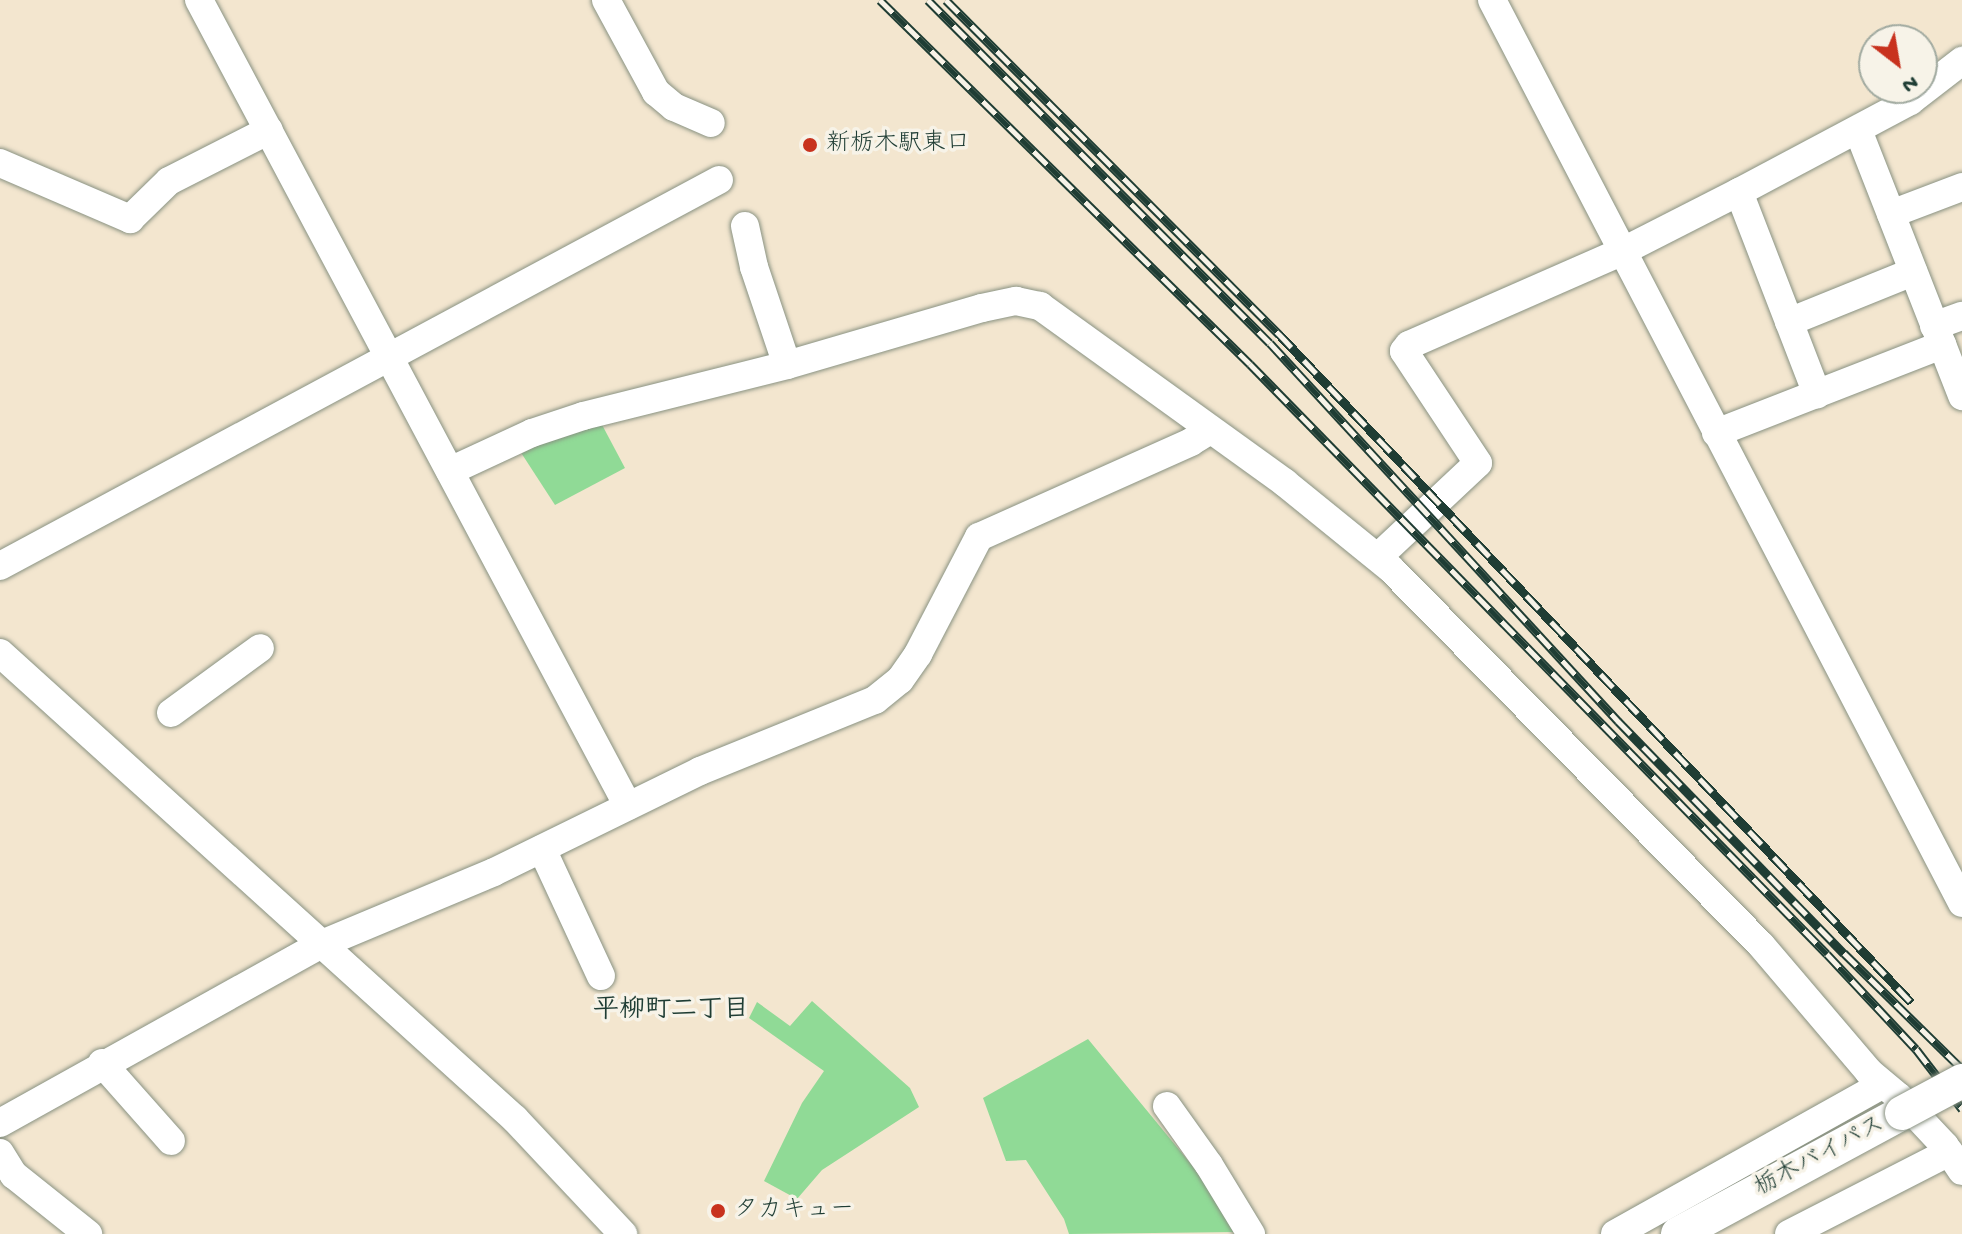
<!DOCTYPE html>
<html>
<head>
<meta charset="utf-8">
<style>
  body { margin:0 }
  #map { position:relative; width:1962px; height:1234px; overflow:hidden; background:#f3e6cf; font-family:"Gochi Hand","Klee One",sans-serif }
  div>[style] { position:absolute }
  .green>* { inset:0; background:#90da96 }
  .roads { filter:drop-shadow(0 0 2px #899282) drop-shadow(0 0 2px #899282) }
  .minor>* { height:28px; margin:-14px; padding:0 14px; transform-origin:14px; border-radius:14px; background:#fff }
  .major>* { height:34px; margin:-17px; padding:0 17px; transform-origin:17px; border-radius:17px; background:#fff }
  .rail>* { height:9px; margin-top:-4.5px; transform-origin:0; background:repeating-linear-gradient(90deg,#f7f3e8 0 18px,#1f3d34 0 36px); box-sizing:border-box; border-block:2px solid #1f3d34 }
  .bridges { filter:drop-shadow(0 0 2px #899282) drop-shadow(0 0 2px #899282) }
  .major-bridge>* { height:34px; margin:-17px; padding:0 17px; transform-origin:17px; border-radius:17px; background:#fff }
  .dots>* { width:22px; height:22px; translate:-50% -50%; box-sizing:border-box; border:4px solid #f7f3e8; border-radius:50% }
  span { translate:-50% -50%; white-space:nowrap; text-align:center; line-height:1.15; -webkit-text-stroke:7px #f7f3e8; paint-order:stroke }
  .poi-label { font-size:24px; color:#1f3d34 }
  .left { translate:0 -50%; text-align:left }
  .street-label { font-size:24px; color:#1f3d34 }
  .neighbourhood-label { font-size:26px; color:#1f3d34; font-weight:700 }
  .north { position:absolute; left:1858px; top:24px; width:80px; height:80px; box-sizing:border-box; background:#f7f3e8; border:2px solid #a1aaa0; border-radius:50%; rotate:149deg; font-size:22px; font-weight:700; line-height:32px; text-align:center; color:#1f3d34 }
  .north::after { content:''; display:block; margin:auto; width:28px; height:36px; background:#c8321e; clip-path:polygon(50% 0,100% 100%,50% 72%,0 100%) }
</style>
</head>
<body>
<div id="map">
  <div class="green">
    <div style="clip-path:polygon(600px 421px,625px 468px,555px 505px,518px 448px)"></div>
    <div style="clip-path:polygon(812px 1001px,910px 1088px,919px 1107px,822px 1170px,797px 1199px,764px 1181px,802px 1103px,824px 1071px,749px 1018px,757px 1002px,790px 1026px)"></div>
    <div style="clip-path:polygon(1088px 1039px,1195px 1169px,1238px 1232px,1069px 1234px,1064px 1219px,1026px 1160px,1006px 1161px,983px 1098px)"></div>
  </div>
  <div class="roads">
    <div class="minor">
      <div style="left:199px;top:0;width:913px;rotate:61.98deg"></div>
      <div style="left:606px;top:0;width:105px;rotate:61.5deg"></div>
      <div style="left:656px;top:92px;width:23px;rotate:40deg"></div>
      <div style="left:674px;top:107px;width:40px;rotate:23.4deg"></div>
      <div style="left:1492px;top:0;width:1018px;rotate:62.5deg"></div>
      <div style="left:1858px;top:130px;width:286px;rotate:68.6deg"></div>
      <div style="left:0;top:163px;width:142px;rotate:23.3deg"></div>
      <div style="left:130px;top:219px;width:54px;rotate:-44.3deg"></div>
      <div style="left:169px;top:181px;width:112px;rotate:-27deg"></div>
      <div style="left:1739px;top:192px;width:217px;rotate:68.9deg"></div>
      <div style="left:1891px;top:214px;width:76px;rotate:-20.8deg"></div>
      <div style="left:745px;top:226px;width:42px;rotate:77.6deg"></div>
      <div style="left:754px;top:267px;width:103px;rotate:71.4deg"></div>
      <div style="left:1789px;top:322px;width:134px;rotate:-22deg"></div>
      <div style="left:1934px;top:326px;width:30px;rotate:-20deg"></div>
      <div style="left:1716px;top:433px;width:243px;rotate:-21.3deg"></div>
      <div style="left:450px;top:471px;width:90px;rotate:-24.9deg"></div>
      <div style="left:532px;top:433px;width:54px;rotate:-18.4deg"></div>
      <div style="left:583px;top:416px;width:210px;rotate:-14deg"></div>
      <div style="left:787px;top:365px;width:203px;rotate:-16.3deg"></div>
      <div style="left:982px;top:308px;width:35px;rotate:-12deg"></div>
      <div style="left:1016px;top:301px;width:25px;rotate:12deg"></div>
      <div style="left:1040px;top:306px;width:302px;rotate:35.8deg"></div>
      <div style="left:1285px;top:483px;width:135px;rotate:39deg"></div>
      <div style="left:1390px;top:568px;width:529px;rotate:45.46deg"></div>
      <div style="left:1761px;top:945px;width:167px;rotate:49.6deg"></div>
      <div style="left:1869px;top:1072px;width:39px;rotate:40deg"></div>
      <div style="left:1899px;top:1097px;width:67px;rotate:46.8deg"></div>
      <div style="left:1945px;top:1146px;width:30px;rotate:56deg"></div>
      <div style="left:1378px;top:557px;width:137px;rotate:-43.2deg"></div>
      <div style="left:1478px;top:463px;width:134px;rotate:-123.5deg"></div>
      <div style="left:1404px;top:351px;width:8px;rotate:-50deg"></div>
      <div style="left:1409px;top:345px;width:234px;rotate:-23.7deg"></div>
      <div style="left:1623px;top:251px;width:130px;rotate:-27deg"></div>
      <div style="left:1739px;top:192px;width:194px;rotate:-28deg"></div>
      <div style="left:1910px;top:101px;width:66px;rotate:-37.6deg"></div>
      <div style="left:0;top:566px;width:816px;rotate:-28.23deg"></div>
      <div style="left:0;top:653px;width:695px;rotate:42.14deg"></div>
      <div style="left:515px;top:1119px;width:158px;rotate:46.8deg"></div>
      <div style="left:171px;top:713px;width:110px;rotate:-36.1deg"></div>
      <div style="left:542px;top:849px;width:140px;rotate:65.1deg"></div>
      <div style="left:102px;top:1063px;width:104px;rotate:48.5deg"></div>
      <div style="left:1167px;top:1106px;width:72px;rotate:54.6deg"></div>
      <div style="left:1209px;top:1165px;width:81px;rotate:58.7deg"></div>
      <div style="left:0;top:1123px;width:368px;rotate:-29.1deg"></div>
      <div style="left:322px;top:944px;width:186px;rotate:-22.7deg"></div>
      <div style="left:494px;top:872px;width:229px;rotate:-26.1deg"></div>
      <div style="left:700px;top:771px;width:189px;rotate:-22.1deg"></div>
      <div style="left:875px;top:700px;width:32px;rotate:-39deg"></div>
      <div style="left:900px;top:680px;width:32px;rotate:-55deg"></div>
      <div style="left:918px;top:654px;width:132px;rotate:-62.5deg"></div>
      <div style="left:979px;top:537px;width:232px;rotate:-24.1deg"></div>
      <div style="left:1191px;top:442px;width:22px;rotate:-32deg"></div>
      <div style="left:0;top:1153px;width:26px;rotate:58deg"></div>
      <div style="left:14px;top:1175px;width:95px;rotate:38.6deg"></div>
      <div style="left:1615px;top:1234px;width:306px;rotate:-29.2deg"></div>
      <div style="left:1789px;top:1234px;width:180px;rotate:-27.1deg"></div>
    </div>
    <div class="major">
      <div style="left:1678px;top:1234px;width:255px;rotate:-28.4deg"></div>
    </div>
  </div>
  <div class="rail">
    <div style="left:880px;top:0;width:519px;rotate:44.53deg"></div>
    <div style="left:1250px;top:364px;width:825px;rotate:45.64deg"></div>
    <div style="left:1827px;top:954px;width:130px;rotate:46.9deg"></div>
    <div style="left:1916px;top:1049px;width:76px;rotate:52.5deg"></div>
    <div style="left:928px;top:0;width:484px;rotate:45.1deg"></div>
    <div style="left:1270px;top:343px;width:514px;rotate:47.37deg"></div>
    <div style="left:1618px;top:721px;width:324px;rotate:45.8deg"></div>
    <div style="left:1844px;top:953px;width:165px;rotate:44.5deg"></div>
    <div style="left:946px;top:0;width:472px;rotate:45.1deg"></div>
    <div style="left:1279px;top:334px;width:920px;rotate:46.59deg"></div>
  </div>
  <div class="bridges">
    <div class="major-bridge">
      <div style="left:1902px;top:1113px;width:68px;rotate:-28.1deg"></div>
    </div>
  </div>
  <div class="dots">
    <div style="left:810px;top:145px;background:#c8321e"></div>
    <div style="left:718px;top:1211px;background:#c8321e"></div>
  </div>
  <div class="poi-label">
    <span class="left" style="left:826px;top:145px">新栃木駅東口</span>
    <span class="left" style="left:734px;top:1211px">タカキュー</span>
  </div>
  <div class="street-label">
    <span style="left:1820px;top:1157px;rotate:-28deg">栃木バイパス</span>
  </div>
  <div class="neighbourhood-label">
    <span style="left:671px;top:1012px">平柳町二丁目</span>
  </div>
  <div class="north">N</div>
</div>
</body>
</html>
